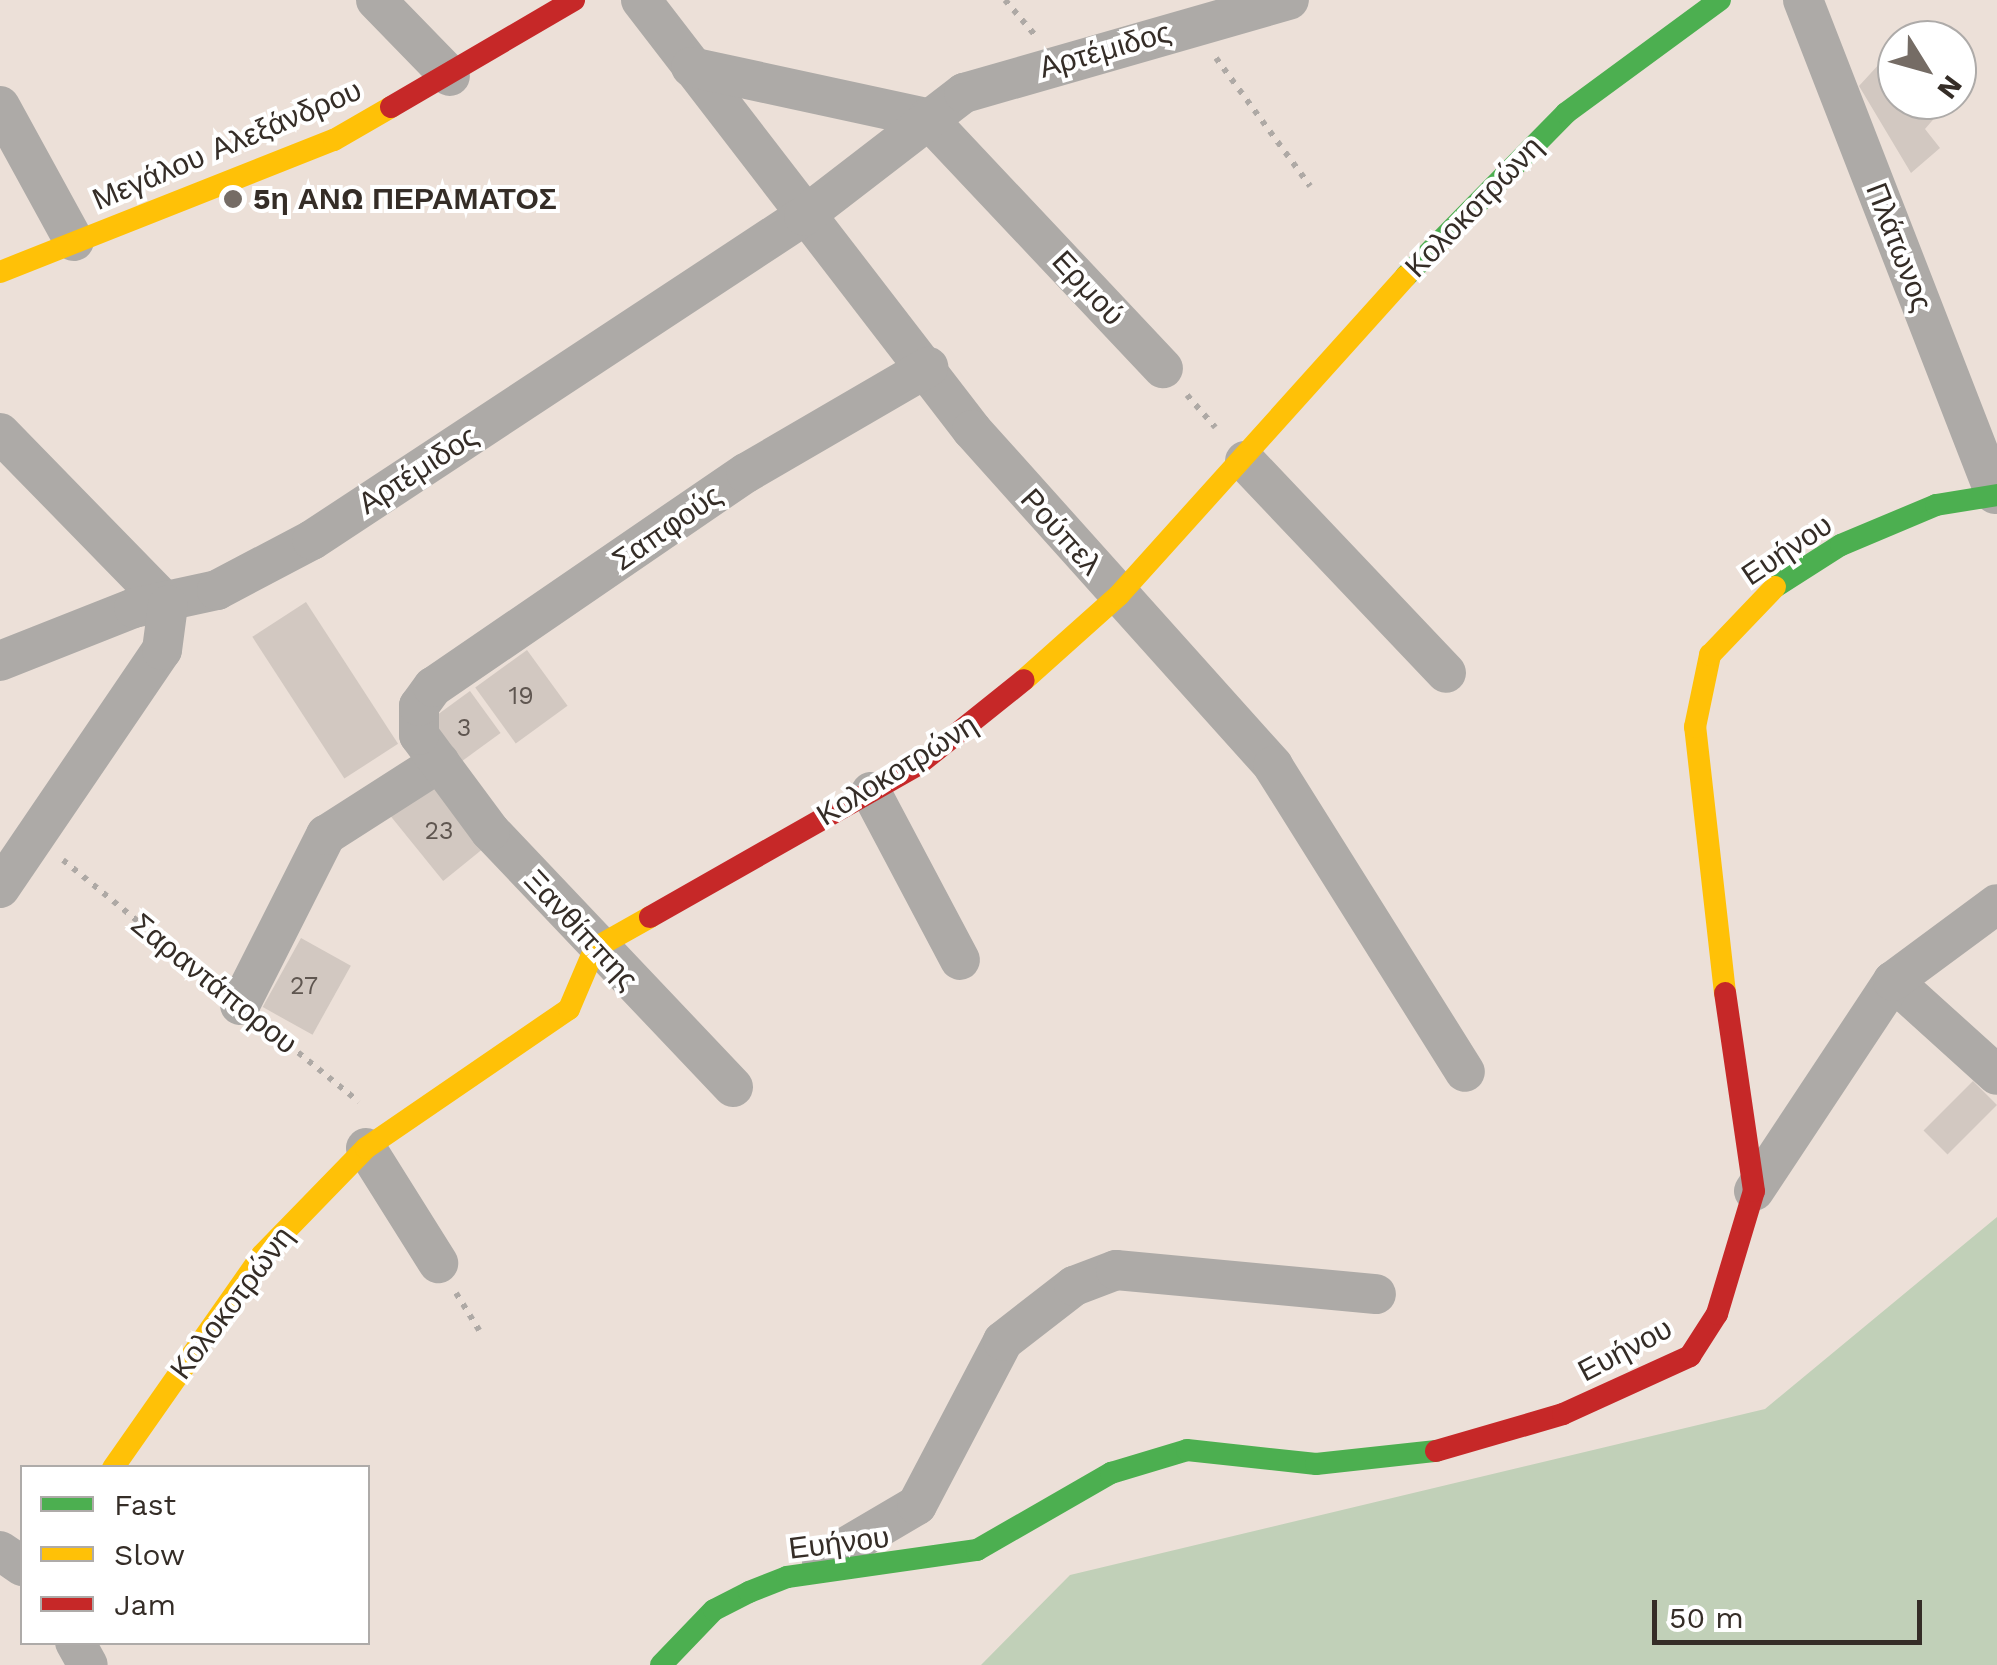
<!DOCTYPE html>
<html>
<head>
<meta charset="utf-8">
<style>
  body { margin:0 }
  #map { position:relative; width:1997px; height:1665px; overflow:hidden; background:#ece0d8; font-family:"Work Sans",sans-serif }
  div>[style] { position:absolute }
  .green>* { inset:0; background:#c1d0b8 }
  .building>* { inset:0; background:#d2c8c1; transform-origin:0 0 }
  .path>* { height:6px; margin-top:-3px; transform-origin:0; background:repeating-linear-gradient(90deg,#aea9a5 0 5px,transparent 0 13px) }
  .street>* { height:40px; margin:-20px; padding:0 20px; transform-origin:20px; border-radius:20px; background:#adaaa7 }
  .fast>* { height:22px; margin:-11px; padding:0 11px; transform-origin:11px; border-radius:11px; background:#4caf50 }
  .slow>* { height:22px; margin:-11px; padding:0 11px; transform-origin:11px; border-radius:11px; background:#ffc107 }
  .jam>* { height:22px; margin:-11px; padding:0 11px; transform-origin:11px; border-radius:11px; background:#c62828 }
  .dots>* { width:28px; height:28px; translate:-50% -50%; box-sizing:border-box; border:5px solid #fff; border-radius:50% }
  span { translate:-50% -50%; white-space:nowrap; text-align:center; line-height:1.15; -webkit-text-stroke:8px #fff; paint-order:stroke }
  .number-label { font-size:25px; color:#5f5650 }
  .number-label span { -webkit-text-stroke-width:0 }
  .street-label { font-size:30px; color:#352d27 }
  .poi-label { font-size:30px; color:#352d27; font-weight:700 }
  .left { translate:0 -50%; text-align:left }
  .legend { position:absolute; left:20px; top:1465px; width:350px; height:180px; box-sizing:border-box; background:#fff; border:2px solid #aeaba9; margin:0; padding:12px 18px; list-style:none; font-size:30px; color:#352d27 }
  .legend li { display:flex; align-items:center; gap:20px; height:50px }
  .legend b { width:50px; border:2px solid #aeaba9 }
  .north { position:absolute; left:1877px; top:20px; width:100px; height:100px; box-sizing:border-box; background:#fff; border:2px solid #aeaba9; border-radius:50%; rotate:127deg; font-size:28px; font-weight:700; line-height:40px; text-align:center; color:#352d27 }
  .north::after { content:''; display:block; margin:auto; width:35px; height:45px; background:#756c65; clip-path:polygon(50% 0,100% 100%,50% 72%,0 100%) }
  .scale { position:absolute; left:1652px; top:1600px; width:270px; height:45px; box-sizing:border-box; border:5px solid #352d27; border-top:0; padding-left:12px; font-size:30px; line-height:35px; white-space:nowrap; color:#352d27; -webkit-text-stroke:8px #fff; paint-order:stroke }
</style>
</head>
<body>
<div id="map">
  <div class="green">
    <div style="clip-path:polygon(1997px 1217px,1997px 1665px,981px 1665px,1070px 1575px,1765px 1409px)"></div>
  </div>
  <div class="building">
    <div style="clip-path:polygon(1892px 50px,1897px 100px,1950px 100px,1925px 129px,1940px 148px,1911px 173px,1859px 86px)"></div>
    <div style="left:306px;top:602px;width:169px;height:64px;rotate:57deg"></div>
    <div style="left:527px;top:650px;width:69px;height:64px;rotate:54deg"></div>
    <div style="left:470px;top:691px;width:52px;height:53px;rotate:54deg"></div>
    <div style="left:436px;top:780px;width:83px;height:58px;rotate:51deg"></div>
    <div style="left:301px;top:938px;width:57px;height:79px;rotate:29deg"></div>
    <div style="left:1973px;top:1081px;width:34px;height:70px;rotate:45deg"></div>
  </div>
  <div class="path">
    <div style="left:1005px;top:0;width:45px;rotate:49.5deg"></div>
    <div style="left:1216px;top:58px;width:159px;rotate:53.7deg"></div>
    <div style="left:1187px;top:395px;width:43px;rotate:48.8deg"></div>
    <div style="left:63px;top:860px;width:193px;rotate:39.3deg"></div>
    <div style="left:268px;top:1028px;width:117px;rotate:39.1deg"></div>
    <div style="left:456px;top:1293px;width:44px;rotate:58.1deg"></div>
  </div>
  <div class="street">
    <div style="left:376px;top:0;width:106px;rotate:45.8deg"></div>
    <div style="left:641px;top:0;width:543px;rotate:52.41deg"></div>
    <div style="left:972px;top:430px;width:451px;rotate:48.1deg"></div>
    <div style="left:1273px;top:766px;width:361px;rotate:57.9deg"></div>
    <div style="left:1803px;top:0;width:530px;rotate:68.76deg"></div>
    <div style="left:691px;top:67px;width:241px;rotate:12.2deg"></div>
    <div style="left:0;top:106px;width:154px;rotate:61.3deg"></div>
    <div style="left:927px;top:118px;width:344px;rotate:46.7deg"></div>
    <div style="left:0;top:433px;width:240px;rotate:45.7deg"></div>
    <div style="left:1245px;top:461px;width:292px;rotate:46.5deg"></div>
    <div style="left:0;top:661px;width:144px;rotate:-21.6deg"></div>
    <div style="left:134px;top:608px;width:85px;rotate:-12.2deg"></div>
    <div style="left:217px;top:590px;width:107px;rotate:-27.8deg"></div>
    <div style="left:312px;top:540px;width:589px;rotate:-33.37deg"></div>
    <div style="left:804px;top:216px;width:202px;rotate:-37.6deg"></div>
    <div style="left:964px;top:93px;width:338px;rotate:-16deg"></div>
    <div style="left:871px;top:792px;width:190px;rotate:62.1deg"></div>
    <div style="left:0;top:888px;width:288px;rotate:-55.8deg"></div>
    <div style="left:162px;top:650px;width:45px;rotate:-82.4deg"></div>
    <div style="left:1893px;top:981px;width:140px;rotate:42.1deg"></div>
    <div style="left:240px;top:1005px;width:191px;rotate:-63.2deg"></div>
    <div style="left:326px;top:835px;width:135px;rotate:-32.6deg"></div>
    <div style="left:733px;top:1087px;width:353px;rotate:-133.5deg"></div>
    <div style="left:490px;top:831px;width:119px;rotate:-126.5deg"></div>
    <div style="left:419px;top:735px;width:29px;rotate:-90deg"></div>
    <div style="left:419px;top:706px;width:24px;rotate:-54deg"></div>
    <div style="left:433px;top:687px;width:379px;rotate:-34.4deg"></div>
    <div style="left:746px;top:473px;width:211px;rotate:-30.2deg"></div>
    <div style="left:366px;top:1148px;width:136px;rotate:57.9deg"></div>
    <div style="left:1754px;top:1191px;width:252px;rotate:-56.5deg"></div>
    <div style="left:1893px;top:981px;width:129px;rotate:-36.5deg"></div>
    <div style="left:0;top:1551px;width:27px;rotate:34deg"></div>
    <div style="left:822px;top:1561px;width:110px;rotate:-30.5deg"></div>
    <div style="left:917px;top:1505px;width:185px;rotate:-62.3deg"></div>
    <div style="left:1003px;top:1341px;width:90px;rotate:-37.8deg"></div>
    <div style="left:1074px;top:1286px;width:45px;rotate:-20.9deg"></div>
    <div style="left:1116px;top:1270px;width:261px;rotate:5.3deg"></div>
    <div style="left:75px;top:1642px;width:26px;rotate:61deg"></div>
  </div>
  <div class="fast">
    <div style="left:1406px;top:276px;width:228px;rotate:-45.5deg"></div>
    <div style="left:1566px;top:113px;width:191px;rotate:-36.3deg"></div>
    <div style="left:1775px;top:587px;width:78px;rotate:-32.5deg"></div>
    <div style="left:1841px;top:545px;width:103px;rotate:-22.8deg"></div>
    <div style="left:1936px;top:505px;width:62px;rotate:-9.3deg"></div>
    <div style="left:661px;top:1665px;width:76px;rotate:-46.1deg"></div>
    <div style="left:714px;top:1610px;width:39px;rotate:-27deg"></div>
    <div style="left:749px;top:1592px;width:41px;rotate:-21.5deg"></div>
    <div style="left:787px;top:1577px;width:192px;rotate:-8.1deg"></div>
    <div style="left:977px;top:1550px;width:155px;rotate:-29.9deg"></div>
    <div style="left:1111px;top:1473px;width:79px;rotate:-16.8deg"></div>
    <div style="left:1187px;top:1450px;width:130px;rotate:6.2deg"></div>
    <div style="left:1316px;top:1464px;width:121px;rotate:-6.2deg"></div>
  </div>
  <div class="slow">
    <div style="left:0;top:272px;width:359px;rotate:-21.6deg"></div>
    <div style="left:334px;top:140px;width:66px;rotate:-30.1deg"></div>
    <div style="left:1024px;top:680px;width:127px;rotate:-41.8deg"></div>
    <div style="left:1119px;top:595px;width:429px;rotate:-48deg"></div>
    <div style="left:1725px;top:993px;width:268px;rotate:-96.4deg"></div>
    <div style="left:1695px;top:727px;width:74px;rotate:-78.2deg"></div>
    <div style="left:1710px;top:655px;width:94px;rotate:-46.3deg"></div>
    <div style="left:113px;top:1468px;width:260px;rotate:-55deg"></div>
    <div style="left:262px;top:1255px;width:149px;rotate:-45.8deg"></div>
    <div style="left:366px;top:1148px;width:246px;rotate:-34.4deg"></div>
    <div style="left:569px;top:1009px;width:66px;rotate:-66.9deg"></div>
    <div style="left:595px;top:948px;width:63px;rotate:-29.4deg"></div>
  </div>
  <div class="jam">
    <div style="left:391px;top:107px;width:212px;rotate:-30.3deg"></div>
    <div style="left:650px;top:917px;width:309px;rotate:-29.6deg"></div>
    <div style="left:919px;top:764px;width:134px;rotate:-38.7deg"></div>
    <div style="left:1436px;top:1451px;width:132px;rotate:-16.2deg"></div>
    <div style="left:1563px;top:1414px;width:140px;rotate:-24.5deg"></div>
    <div style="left:1690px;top:1356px;width:50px;rotate:-57.3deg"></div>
    <div style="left:1717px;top:1314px;width:128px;rotate:-73.3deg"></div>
    <div style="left:1754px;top:1191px;width:200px;rotate:-98.3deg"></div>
  </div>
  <div class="dots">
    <div style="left:233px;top:199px;background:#756c65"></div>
  </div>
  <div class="number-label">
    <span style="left:521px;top:696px">19</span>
    <span style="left:464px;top:728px">3</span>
    <span style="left:439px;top:831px">23</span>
    <span style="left:304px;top:986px">27</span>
  </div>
  <div class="street-label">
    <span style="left:1105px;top:50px;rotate:-16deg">Αρτέμιδος</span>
    <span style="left:227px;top:145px;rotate:-23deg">Μεγάλου Αλεξάνδρου</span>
    <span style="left:1474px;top:207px;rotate:-46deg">Κολοκοτρώνη</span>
    <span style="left:1899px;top:247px;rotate:69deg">Πλάτωνος</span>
    <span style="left:1088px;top:288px;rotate:47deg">Ερμού</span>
    <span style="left:418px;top:470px;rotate:-33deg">Αρτέμιδος</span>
    <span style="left:667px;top:528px;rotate:-35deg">Σαπφούς</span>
    <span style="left:1061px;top:532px;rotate:48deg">Ρούπελ</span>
    <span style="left:1787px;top:550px;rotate:-34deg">Ευήνου</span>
    <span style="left:897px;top:770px;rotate:-32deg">Κολοκοτρώνη</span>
    <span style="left:581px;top:930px;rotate:47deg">Ξανθίππης</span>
    <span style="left:214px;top:984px;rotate:39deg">Σαραντάπορου</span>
    <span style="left:232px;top:1303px;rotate:-53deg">Κολοκοτρώνη</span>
    <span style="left:1625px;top:1350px;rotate:-28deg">Ευήνου</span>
    <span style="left:839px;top:1543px;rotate:-7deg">Ευήνου</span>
  </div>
  <div class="poi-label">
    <span class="left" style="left:253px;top:199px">5η ΑΝΩ ΠΕΡΑΜΑΤΟΣ</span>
  </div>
  <ul class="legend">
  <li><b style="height:12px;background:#4caf50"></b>Fast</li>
  <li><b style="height:12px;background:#ffc107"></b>Slow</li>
  <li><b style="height:12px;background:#c62828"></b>Jam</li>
  </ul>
  <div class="north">N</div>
  <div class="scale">50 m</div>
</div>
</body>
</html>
